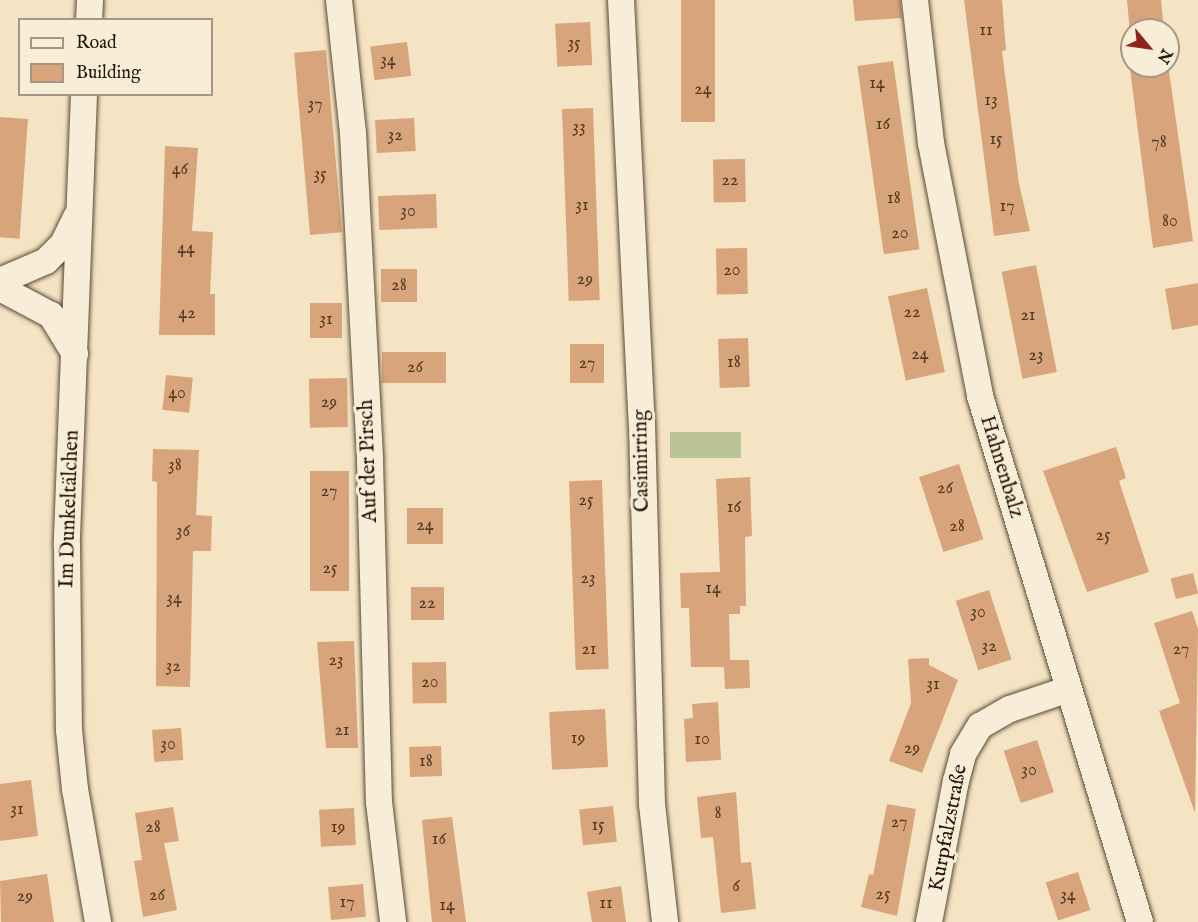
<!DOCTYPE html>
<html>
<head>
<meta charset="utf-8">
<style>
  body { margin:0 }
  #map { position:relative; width:1198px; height:922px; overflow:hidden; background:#f4e4c3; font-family:"IM FELL English",serif }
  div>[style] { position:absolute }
  .green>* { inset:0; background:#bac495; transform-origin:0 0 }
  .building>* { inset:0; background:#d8a47b; transform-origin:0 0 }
  .roads { filter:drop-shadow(0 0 2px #594a35) drop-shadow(0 0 2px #594a35) }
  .street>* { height:26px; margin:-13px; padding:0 13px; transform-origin:13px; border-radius:13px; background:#f8edd8 }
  span { translate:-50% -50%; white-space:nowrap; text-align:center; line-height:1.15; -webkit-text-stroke:6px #f8edd8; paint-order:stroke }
  .number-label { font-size:18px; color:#523a23 }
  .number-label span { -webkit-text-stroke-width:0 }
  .street-label { font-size:21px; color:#251706 }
  .legend { position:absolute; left:18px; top:18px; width:195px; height:78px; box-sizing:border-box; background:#f8edd8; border:2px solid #a49784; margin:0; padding:8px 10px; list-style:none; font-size:18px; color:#251706 }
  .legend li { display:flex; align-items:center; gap:12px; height:30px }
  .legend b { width:30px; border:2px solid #a49784 }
  .north { position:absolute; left:1120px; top:18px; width:60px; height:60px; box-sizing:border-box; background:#f8edd8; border:2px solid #a49784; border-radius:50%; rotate:119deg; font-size:16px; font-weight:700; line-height:24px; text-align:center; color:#251706 }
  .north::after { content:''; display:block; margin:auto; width:21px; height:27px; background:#8f2418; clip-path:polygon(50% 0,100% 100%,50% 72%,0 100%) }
</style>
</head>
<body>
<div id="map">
  <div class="green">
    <div style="left:741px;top:432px;width:26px;height:71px;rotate:90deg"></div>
  </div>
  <div class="building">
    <div style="left:681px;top:0;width:34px;height:122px"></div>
    <div style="clip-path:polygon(853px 0,900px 0,902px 18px,855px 21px)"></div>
    <div style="clip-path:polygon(964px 0,1002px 0,1006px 50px,1002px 51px,1019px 184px,1030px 231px,994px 236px)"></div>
    <div style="clip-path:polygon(1127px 0,1161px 0,1164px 30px,1132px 30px,1132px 66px,1168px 64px,1193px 241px,1153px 248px,1127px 46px,1131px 45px)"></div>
    <div style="left:590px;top:22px;width:43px;height:35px;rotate:87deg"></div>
    <div style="left:407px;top:42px;width:34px;height:37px;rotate:83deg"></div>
    <div style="left:326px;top:50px;width:183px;height:32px;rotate:85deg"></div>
    <div style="left:893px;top:61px;width:190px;height:36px;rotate:82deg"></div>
    <div style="left:593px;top:108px;width:192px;height:31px;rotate:88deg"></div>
    <div style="left:0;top:117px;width:28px;height:120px;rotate:4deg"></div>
    <div style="left:414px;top:118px;width:33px;height:39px;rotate:87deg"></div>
    <div style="clip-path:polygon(165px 146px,198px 148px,192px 231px,213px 232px,210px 294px,215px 294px,215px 335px,159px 335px)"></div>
    <div style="left:745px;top:159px;width:43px;height:32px;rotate:89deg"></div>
    <div style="left:436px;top:194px;width:34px;height:58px;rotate:88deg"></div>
    <div style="left:747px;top:248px;width:46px;height:31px;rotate:89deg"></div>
    <div style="left:1036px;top:265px;width:109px;height:35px;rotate:79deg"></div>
    <div style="left:417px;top:269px;width:33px;height:36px;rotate:90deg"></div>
    <div style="clip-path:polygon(1198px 283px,1198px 325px,1172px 330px,1165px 289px)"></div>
    <div style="left:927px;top:288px;width:86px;height:40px;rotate:78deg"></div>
    <div style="left:310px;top:303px;width:32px;height:35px"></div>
    <div style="left:748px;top:338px;width:49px;height:30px;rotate:88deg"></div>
    <div style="left:570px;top:344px;width:34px;height:39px"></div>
    <div style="left:446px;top:352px;width:31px;height:64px;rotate:90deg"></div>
    <div style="left:166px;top:375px;width:27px;height:35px;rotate:6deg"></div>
    <div style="left:347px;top:378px;width:49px;height:38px;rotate:89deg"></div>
    <div style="clip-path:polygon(1116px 447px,1126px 478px,1119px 481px,1149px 572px,1087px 592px,1043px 471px)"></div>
    <div style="clip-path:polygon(153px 449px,199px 450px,196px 515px,212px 516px,211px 551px,193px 551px,190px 687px,156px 686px,157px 482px,152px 481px)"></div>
    <div style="left:959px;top:464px;width:79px;height:42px;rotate:72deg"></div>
    <div style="left:310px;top:471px;width:39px;height:120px"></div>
    <div style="clip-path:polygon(750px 477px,752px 536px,745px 537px,746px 606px,740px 606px,740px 614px,729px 614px,730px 660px,749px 660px,750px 688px,725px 689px,724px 667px,691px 667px,689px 608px,681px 608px,680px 573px,720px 572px,716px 479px)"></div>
    <div style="left:602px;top:480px;width:189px;height:33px;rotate:88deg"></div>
    <div style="left:443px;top:508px;width:36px;height:36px;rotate:90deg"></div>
    <div style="left:1193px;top:573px;width:21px;height:23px;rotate:76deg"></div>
    <div style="left:444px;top:587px;width:33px;height:33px;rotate:90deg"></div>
    <div style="left:989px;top:590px;width:73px;height:35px;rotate:72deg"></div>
    <div style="clip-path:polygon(1192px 611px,1198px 629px,1195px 813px,1159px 711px,1180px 703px,1154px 623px)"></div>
    <div style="clip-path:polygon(354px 641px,358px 748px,326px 748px,317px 642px)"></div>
    <div style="clip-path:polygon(929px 658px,929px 665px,958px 680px,922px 773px,889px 761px,911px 703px,908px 659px)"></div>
    <div style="left:446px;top:662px;width:41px;height:34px;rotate:89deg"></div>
    <div style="clip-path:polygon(718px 702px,721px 760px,686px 762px,684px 719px,693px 718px,692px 704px)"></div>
    <div style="left:605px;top:709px;width:58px;height:56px;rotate:87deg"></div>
    <div style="left:181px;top:728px;width:32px;height:29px;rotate:86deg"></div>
    <div style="left:1037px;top:740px;width:55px;height:35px;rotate:72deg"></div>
    <div style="left:441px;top:746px;width:30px;height:32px;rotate:88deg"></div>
    <div style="clip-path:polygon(31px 780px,38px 836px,0 841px,0 784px)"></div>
    <div style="clip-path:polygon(736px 792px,741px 863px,751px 862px,756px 909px,721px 913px,713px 837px,701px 838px,697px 797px)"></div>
    <div style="clip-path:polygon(887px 804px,916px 809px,897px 916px,861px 907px,869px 874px,873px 875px)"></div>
    <div style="left:613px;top:806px;width:36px;height:34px;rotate:84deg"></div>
    <div style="clip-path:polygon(173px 807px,179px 841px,164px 843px,177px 910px,143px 917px,134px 861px,142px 860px,135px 813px)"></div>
    <div style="left:354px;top:808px;width:37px;height:35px;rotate:87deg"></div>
    <div style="clip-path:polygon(452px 817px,466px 922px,432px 922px,422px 820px)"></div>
    <div style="left:1078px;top:872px;width:40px;height:34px;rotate:72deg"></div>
    <div style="clip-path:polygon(47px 874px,54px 922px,1px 922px,0 881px)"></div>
    <div style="left:363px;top:884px;width:33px;height:35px;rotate:85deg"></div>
    <div style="clip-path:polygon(621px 886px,626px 922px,592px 922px,587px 892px)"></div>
  </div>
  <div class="roads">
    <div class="street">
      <div style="left:339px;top:0;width:134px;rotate:84deg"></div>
      <div style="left:353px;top:133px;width:328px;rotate:87deg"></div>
      <div style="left:370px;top:461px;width:341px;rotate:88.5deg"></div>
      <div style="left:379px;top:802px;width:121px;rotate:83.3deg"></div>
      <div style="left:621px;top:0;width:424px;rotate:87.2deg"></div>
      <div style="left:642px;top:423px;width:381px;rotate:88.5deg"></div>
      <div style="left:652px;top:804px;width:119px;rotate:83.7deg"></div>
      <div style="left:915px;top:0;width:144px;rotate:83.6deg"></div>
      <div style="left:931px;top:143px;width:258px;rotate:79deg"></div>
      <div style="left:980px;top:396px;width:550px;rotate:73.08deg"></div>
      <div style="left:89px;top:20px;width:20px;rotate:-87deg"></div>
      <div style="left:84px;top:94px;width:451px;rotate:92.2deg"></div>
      <div style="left:67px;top:545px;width:185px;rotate:89.4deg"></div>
      <div style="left:69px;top:730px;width:59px;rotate:84.2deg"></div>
      <div style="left:75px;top:789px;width:135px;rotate:80.2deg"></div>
      <div style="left:0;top:281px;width:50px;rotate:-23.5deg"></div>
      <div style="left:46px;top:261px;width:24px;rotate:-45deg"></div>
      <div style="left:63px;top:244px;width:30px;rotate:-64deg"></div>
      <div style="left:0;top:288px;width:58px;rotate:27.9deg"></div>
      <div style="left:51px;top:315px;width:46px;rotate:58.4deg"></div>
      <div style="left:929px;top:922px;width:144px;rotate:-79.2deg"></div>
      <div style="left:956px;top:781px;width:28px;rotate:-75deg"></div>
      <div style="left:963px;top:754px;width:33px;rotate:-59deg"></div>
      <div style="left:980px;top:726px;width:34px;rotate:-30deg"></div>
      <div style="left:1010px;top:709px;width:62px;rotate:-18.7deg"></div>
    </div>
  </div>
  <div class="number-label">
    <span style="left:986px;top:31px">11</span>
    <span style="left:574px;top:44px">35</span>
    <span style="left:388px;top:61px">34</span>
    <span style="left:877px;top:84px">14</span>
    <span style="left:703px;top:90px">24</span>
    <span style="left:991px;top:101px">13</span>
    <span style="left:315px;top:105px">37</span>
    <span style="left:883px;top:125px">16</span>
    <span style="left:579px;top:128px">33</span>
    <span style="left:395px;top:136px">32</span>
    <span style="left:996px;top:140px">15</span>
    <span style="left:1159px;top:143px">78</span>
    <span style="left:180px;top:170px">46</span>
    <span style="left:320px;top:175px">35</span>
    <span style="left:730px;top:181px">22</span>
    <span style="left:894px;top:199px">18</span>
    <span style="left:582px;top:206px">31</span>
    <span style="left:1007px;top:207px">17</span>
    <span style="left:408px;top:212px">30</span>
    <span style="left:1170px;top:222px">80</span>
    <span style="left:900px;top:234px">20</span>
    <span style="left:186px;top:249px">44</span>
    <span style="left:732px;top:271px">20</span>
    <span style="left:585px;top:280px">29</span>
    <span style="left:399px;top:286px">28</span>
    <span style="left:912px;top:313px">22</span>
    <span style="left:187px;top:314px">42</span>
    <span style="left:1028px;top:316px">21</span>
    <span style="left:326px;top:320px">31</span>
    <span style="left:920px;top:355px">24</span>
    <span style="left:1036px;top:356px">23</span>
    <span style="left:734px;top:363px">18</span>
    <span style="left:587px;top:364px">27</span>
    <span style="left:415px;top:368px">26</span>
    <span style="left:177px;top:394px">40</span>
    <span style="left:329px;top:403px">29</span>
    <span style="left:175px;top:466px">38</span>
    <span style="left:945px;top:489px">26</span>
    <span style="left:329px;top:492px">27</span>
    <span style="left:586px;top:501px">25</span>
    <span style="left:734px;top:508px">16</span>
    <span style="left:425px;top:526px">24</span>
    <span style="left:957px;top:527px">28</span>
    <span style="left:183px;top:532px">36</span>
    <span style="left:1103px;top:536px">25</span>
    <span style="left:330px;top:569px">25</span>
    <span style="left:588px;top:579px">23</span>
    <span style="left:713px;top:589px">14</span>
    <span style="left:174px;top:599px">34</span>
    <span style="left:427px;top:604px">22</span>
    <span style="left:978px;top:613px">30</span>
    <span style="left:989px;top:647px">32</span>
    <span style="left:589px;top:650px">21</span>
    <span style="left:1181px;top:650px">27</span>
    <span style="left:336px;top:661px">23</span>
    <span style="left:173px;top:667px">32</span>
    <span style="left:430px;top:683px">20</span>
    <span style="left:933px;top:685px">31</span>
    <span style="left:342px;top:731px">21</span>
    <span style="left:578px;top:739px">19</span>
    <span style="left:702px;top:740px">10</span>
    <span style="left:168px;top:745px">30</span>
    <span style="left:912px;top:749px">29</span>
    <span style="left:426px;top:762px">18</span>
    <span style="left:1029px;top:771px">30</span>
    <span style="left:17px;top:810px">31</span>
    <span style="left:718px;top:814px">8</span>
    <span style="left:899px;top:823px">27</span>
    <span style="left:598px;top:826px">15</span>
    <span style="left:153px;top:828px">28</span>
    <span style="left:338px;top:828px">19</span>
    <span style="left:439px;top:840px">16</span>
    <span style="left:736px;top:887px">6</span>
    <span style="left:883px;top:895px">25</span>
    <span style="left:157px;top:896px">26</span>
    <span style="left:1068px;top:896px">34</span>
    <span style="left:25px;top:897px">29</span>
    <span style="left:347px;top:903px">17</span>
    <span style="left:606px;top:904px">11</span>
    <span style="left:447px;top:906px">14</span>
  </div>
  <div class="street-label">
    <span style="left:369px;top:461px;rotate:-92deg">Auf der Pirsch</span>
    <span style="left:642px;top:461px;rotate:-91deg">Casimirring</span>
    <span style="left:1001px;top:467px;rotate:73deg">Hahnenbalz</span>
    <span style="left:70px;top:509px;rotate:-88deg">Im Dunkeltälchen</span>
    <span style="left:949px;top:828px;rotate:-79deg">Kurpfalzstraße</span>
  </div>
  <ul class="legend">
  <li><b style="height:8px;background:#f8edd8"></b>Road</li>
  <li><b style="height:16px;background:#d8a47b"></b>Building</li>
  </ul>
  <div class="north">N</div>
</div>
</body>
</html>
